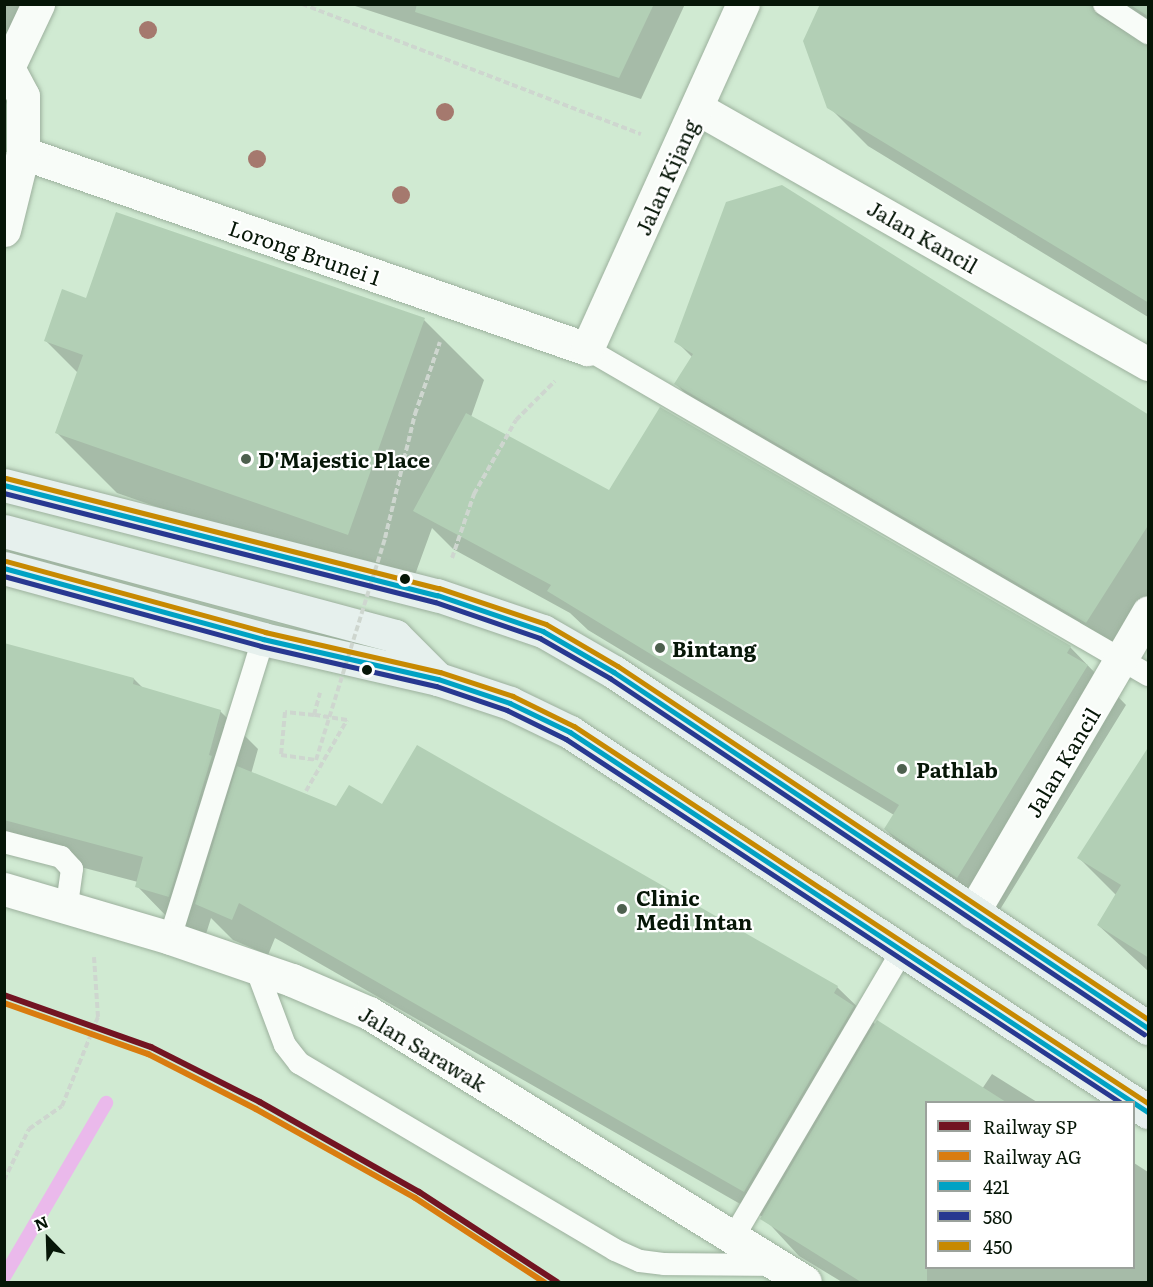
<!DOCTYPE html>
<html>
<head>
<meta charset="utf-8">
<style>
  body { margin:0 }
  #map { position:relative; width:1153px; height:1287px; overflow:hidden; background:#d0ead2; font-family:Literata,serif }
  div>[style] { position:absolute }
  .shadow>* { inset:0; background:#0003 }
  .stream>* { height:14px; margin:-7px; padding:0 7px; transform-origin:7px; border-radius:7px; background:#eab9eb }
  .building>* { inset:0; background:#b2cfb5 }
  .path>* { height:4px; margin-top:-2px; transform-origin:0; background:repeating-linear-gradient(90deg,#ced6cf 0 6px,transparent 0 9px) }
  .roads { filter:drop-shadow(0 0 2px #9cb09d) drop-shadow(0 0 2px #9cb09d) }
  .service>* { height:22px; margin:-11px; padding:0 11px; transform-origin:11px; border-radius:11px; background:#f8fcf8 }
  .minor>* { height:33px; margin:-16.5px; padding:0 16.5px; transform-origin:16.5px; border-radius:16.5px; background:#f8fcf8 }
  .tertiary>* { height:33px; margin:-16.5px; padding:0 16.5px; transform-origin:16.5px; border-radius:16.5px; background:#f8fcf8 }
  .secondary>* { height:33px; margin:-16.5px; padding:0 16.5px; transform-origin:16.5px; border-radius:16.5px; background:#e6f0ed }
  .path-bridge>* { height:4px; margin-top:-2px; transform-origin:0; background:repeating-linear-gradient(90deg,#ced6cf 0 6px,transparent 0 9px) }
  .bus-1>* { height:4.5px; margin:-2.25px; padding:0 2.25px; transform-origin:2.25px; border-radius:2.25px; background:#00a2c4 }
  .bus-2>* { height:4.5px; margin:-2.25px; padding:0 2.25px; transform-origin:2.25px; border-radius:2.25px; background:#283890 }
  .bus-3>* { height:4.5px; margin:-2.25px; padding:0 2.25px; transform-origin:2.25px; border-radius:2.25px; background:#c78901 }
  .rail-1>* { height:6px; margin:-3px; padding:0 3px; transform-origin:3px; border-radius:3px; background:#721422 }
  .rail-2>* { height:6px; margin:-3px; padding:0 3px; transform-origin:3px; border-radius:3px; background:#d97c0f }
  .trees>* { width:18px; height:18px; margin:-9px; border-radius:50%; background:#a5796e }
  .dots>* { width:16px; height:16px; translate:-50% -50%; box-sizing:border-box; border:3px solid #fff; border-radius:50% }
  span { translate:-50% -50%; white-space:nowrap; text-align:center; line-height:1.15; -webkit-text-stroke:4.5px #fff; paint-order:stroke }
  .street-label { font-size:21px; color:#061607 }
  .poi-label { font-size:21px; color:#061607; font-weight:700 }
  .left { translate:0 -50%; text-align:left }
  .frame { position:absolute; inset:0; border:6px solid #061607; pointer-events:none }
  .legend { position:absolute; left:925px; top:1101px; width:210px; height:168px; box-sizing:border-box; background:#fff; border:2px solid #9ba29c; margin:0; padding:8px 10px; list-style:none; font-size:18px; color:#061607 }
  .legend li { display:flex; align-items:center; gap:12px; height:30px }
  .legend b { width:30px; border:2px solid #9ba29c }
  .north { position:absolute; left:18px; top:1209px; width:60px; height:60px; -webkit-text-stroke:4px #fff; paint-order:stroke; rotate:337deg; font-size:16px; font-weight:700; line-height:24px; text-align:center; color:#061607 }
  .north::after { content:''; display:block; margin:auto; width:21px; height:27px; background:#061607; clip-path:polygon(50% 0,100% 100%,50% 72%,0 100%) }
</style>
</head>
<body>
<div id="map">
  <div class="shadow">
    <div style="clip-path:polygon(4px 4px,27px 4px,36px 32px,4px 109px)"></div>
    <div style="clip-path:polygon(349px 4px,685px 4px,641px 99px)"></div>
    <div style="clip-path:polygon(821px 4px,1148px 4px,1148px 31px,1132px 35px,1148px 48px,1148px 317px,868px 146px,829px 107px)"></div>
    <div style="clip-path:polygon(87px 300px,424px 320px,484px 380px,471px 417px,609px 492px,1070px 647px,1126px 705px,996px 916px,924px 868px,885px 829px,894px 815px,588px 630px,570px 613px,453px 549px,432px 528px,408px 594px,117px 493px,57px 433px,78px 373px,46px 341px)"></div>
    <div style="clip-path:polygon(676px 341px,1148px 417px,1148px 624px,1125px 661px,715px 423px,676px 384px,692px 357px)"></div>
    <div style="clip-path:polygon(4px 645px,134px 679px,144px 689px,220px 711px,258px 749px,251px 774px,337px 808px,383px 806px,418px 747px,837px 987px,876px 1025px,982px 1089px,992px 1074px,1037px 1102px,926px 1102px,926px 1268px,1134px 1268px,1134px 1163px,1148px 1172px,1148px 1282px,842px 1282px,799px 1256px,763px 1217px,275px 938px,268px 955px,233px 940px,211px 918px,206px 934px,174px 924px,137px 886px,138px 882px,4px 847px)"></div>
    <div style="clip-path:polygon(1148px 774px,1148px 971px,1098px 925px,1117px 896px,1079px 858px)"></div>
  </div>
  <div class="stream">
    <div style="left:4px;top:1277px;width:202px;rotate:-59.6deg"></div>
  </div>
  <div class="building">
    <div style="clip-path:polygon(417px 4px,654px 4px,619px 78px,415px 12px)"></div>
    <div style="clip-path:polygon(820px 4px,1091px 4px,1097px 15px,1149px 46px,1149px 303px,827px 108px,803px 41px)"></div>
    <div style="clip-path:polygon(1129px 4px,1149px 4px,1149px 17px)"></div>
    <div style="clip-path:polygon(782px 185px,1149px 415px,1149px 524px,1086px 623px,674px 384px,693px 354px,674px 342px,726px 202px)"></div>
    <div style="clip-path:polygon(116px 212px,425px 318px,348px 535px,55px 433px,83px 355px,44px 341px,62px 289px,86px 298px)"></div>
    <div style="clip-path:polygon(660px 407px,1071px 646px,1067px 653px,1088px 665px,957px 878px,884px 829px,899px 805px,547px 591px,551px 585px,413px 511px,466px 413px,609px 490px)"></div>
    <div style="clip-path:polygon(4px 643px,134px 678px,133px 684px,221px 710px,209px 755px,212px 756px,169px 897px,135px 887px,143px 857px,4px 820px)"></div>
    <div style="clip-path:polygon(417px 745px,838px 986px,834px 993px,854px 1006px,744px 1192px,239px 903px,232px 920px,195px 904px,237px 766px,336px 806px,349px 785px,382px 804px)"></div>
    <div style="clip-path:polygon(1149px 746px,1149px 958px,1097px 925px,1121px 885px,1077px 858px)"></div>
    <div style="clip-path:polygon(877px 1020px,1006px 1102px,927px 1102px,927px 1282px,861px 1282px,760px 1219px)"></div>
  </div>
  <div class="path">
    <div style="left:302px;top:4px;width:363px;rotate:21deg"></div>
    <div style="left:385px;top:538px;width:128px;rotate:-76.4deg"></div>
    <div style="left:415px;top:414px;width:76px;rotate:-70.9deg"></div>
    <div style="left:452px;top:558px;width:68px;rotate:-71deg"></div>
    <div style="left:474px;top:494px;width:85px;rotate:-60.4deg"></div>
    <div style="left:516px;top:420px;width:55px;rotate:-45deg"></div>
    <div style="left:314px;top:715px;width:29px;rotate:-174deg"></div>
    <div style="left:285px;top:712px;width:43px;rotate:95.3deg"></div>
    <div style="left:281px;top:755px;width:35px;rotate:8deg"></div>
    <div style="left:306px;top:791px;width:82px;rotate:-60deg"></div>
    <div style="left:347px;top:720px;width:33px;rotate:-171deg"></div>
    <div style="left:314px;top:715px;width:23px;rotate:-75deg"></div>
    <div style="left:4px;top:1180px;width:57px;rotate:-63.9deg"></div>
    <div style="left:29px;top:1129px;width:40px;rotate:-34.9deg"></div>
    <div style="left:62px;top:1106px;width:96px;rotate:-68deg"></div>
    <div style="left:98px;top:1017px;width:60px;rotate:-93.8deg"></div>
  </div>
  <div class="roads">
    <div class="service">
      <div style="left:1104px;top:4px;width:53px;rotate:33.4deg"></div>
      <div style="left:587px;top:349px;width:649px;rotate:30.16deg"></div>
      <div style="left:4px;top:842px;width:59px;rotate:14.7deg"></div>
      <div style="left:61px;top:857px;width:16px;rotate:47deg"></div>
      <div style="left:72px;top:869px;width:37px;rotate:98deg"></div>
      <div style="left:170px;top:938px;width:313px;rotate:-72.7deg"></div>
      <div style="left:256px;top:968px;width:82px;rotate:69.4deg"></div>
      <div style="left:285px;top:1045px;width:23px;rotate:52deg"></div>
      <div style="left:299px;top:1063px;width:367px;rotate:30.6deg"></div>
      <div style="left:615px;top:1250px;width:27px;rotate:24deg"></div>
      <div style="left:640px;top:1261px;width:25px;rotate:7deg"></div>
      <div style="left:665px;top:1264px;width:109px;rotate:0.5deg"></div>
      <div style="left:733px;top:1238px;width:333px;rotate:-59.5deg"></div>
    </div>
    <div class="minor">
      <div style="left:697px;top:108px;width:519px;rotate:29.58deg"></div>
      <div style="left:23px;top:153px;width:597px;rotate:19.16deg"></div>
      <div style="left:587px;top:349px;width:379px;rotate:-65.7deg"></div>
      <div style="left:4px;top:889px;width:173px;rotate:16.4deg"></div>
      <div style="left:170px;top:938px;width:129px;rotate:19deg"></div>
      <div style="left:292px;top:980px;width:84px;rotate:23.2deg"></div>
      <div style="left:369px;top:1013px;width:512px;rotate:31.67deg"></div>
      <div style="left:973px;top:912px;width:347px;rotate:-59.7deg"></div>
    </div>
    <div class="tertiary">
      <div style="left:4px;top:76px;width:80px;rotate:-64.7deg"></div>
      <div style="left:4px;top:230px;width:79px;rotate:-76.1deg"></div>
      <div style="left:23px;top:153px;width:57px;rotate:-90deg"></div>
      <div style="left:23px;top:96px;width:30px;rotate:-118deg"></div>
    </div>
    <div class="secondary">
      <div style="left:4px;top:485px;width:447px;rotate:14.3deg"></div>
      <div style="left:437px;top:595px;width:112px;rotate:18.8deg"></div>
      <div style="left:543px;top:631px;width:82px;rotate:30deg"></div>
      <div style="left:614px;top:672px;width:642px;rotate:33.69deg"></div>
      <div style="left:4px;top:531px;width:405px;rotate:15deg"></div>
      <div style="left:395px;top:636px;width:61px;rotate:45deg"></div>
      <div style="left:4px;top:568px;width:269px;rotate:15.3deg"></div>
      <div style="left:263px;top:639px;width:180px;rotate:12.9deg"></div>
      <div style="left:438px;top:679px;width:76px;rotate:18.4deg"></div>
      <div style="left:510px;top:703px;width:67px;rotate:25.8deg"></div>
      <div style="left:570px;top:732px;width:692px;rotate:33.32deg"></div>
    </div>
  </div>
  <div class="path-bridge">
    <div style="left:316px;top:760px;width:232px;rotate:-72.7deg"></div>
  </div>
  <div class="bus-1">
    <div style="left:4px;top:485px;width:447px;rotate:14.3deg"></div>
    <div style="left:437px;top:595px;width:112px;rotate:18.8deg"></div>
    <div style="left:543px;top:631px;width:82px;rotate:30deg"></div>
    <div style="left:614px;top:672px;width:642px;rotate:33.69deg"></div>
    <div style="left:4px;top:568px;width:269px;rotate:15.3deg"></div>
    <div style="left:263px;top:639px;width:180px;rotate:12.9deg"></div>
    <div style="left:438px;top:679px;width:76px;rotate:18.4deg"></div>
    <div style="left:510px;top:703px;width:67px;rotate:25.8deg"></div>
    <div style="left:570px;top:732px;width:692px;rotate:33.32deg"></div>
  </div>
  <div class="bus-2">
    <div style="left:4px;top:493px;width:445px;rotate:14.2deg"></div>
    <div style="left:435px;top:602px;width:111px;rotate:18.9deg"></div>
    <div style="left:540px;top:638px;width:81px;rotate:29.7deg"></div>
    <div style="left:610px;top:678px;width:642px;rotate:33.69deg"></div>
    <div style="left:4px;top:576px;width:266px;rotate:15.2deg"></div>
    <div style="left:261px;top:646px;width:180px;rotate:12.9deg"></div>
    <div style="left:436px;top:686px;width:75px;rotate:18.7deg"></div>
    <div style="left:507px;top:710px;width:66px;rotate:26.2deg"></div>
    <div style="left:566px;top:739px;width:662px;rotate:33.23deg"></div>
  </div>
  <div class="bus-3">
    <div style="left:6px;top:478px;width:447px;rotate:14.3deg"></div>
    <div style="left:439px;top:588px;width:113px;rotate:18.6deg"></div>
    <div style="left:546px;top:624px;width:83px;rotate:30.3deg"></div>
    <div style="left:618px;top:666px;width:637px;rotate:33.67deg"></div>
    <div style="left:6px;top:561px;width:269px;rotate:15.3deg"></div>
    <div style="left:265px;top:632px;width:180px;rotate:12.9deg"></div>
    <div style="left:440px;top:672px;width:77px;rotate:18.2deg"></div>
    <div style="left:513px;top:696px;width:68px;rotate:26.2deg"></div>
    <div style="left:574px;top:726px;width:687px;rotate:33.3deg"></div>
  </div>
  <div class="rail-1">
    <div style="left:4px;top:995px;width:156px;rotate:19.5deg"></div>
    <div style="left:151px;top:1047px;width:122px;rotate:26.8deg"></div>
    <div style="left:260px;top:1102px;width:183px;rotate:29.5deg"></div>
    <div style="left:419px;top:1192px;width:165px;rotate:33.1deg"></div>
  </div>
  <div class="rail-2">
    <div style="left:4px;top:1003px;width:153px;rotate:19.5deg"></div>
    <div style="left:148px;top:1054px;width:121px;rotate:27deg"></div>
    <div style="left:256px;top:1109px;width:182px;rotate:29.2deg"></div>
    <div style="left:415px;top:1198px;width:154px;rotate:33.1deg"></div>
  </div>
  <div class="trees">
    <div style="left:148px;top:30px"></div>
    <div style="left:445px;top:112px"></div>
    <div style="left:257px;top:159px"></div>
    <div style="left:401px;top:195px"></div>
  </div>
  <div class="dots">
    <div style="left:246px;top:459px;background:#4d604e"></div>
    <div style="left:405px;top:579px;background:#061607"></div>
    <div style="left:660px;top:648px;background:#4d604e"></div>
    <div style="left:367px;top:670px;background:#061607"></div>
    <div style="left:902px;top:769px;background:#4d604e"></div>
    <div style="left:622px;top:909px;background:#4d604e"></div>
  </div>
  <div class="street-label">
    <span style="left:666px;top:177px;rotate:-66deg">Jalan Kijang</span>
    <span style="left:923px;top:236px;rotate:30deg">Jalan Kancil</span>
    <span style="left:305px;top:252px;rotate:19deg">Lorong Brunei 1</span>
    <span style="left:1062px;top:762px;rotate:-59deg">Jalan Kancil</span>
    <span style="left:423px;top:1048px;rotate:31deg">Jalan Sarawak</span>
  </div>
  <div class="poi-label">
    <span class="left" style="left:258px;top:459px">D'Majestic Place</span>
    <span class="left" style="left:672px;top:648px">Bintang</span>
    <span class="left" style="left:916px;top:769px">Pathlab</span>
    <span class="left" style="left:636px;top:909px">Clinic<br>Medi Intan</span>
  </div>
  <div class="frame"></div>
  <ul class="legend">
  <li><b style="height:8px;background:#721422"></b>Railway SP</li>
  <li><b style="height:8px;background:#d97c0f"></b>Railway AG</li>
  <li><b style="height:8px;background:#00a2c4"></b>421</li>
  <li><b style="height:8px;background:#283890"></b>580</li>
  <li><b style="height:8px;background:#c78901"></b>450</li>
  </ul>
  <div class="north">N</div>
</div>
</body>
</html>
